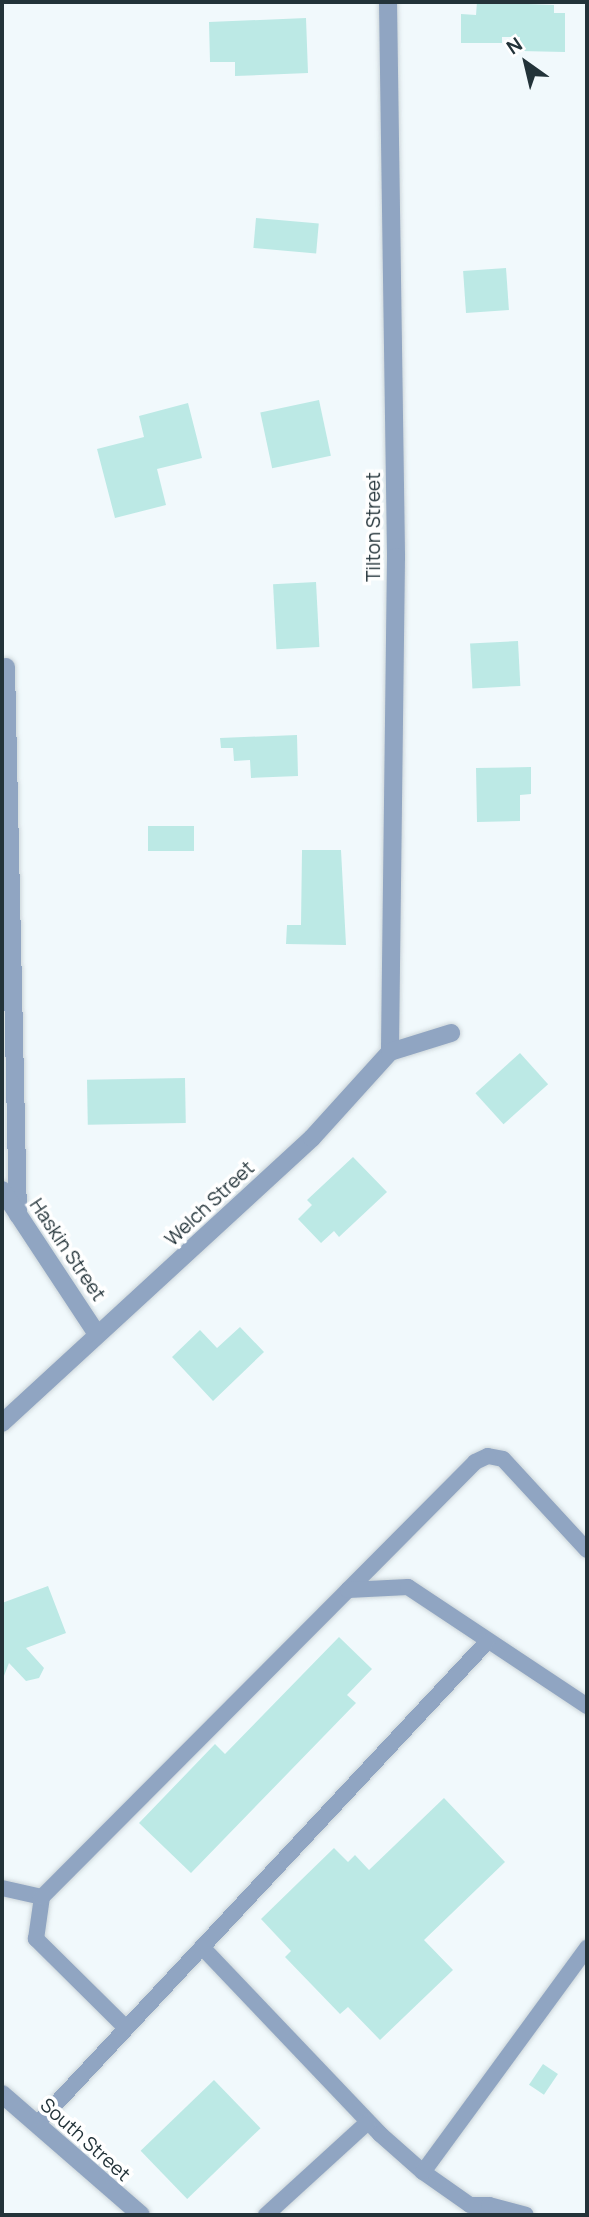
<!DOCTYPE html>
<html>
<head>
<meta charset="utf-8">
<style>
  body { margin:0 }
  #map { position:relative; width:589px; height:2217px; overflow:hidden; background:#f1f9fc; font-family:Manrope,sans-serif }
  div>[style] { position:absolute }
  .building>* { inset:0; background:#bce9e5; transform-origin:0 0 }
  .roads { filter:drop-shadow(0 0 2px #ccd5d9) drop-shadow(0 0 2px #ccd5d9) }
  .service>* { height:16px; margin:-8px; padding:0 8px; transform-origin:8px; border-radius:8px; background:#90a5c2 }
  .minor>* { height:18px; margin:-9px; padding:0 9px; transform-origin:9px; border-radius:9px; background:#90a5c2 }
  .tertiary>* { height:18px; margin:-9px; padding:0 9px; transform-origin:9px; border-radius:9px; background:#90a5c2 }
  span { translate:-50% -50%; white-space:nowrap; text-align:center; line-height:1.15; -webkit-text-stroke:7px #fff; paint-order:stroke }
  .street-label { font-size:19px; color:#233339 }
  .frame { position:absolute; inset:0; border:4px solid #233339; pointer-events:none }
  .north { position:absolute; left:491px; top:28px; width:70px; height:70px; -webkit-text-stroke:5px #fff; paint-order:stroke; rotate:326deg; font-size:19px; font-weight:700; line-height:28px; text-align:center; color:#233339 }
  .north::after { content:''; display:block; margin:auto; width:24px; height:32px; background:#233339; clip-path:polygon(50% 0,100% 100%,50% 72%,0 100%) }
</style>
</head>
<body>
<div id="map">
  <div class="building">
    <div style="clip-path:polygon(477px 2px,554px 5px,554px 13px,565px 13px,565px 52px,520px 51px,520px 37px,502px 37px,502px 43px,461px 43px,461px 14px,476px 15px)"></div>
    <div style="clip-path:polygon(306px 18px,308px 73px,235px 76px,235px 62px,210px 62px,209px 22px)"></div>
    <div style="left:256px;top:218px;width:63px;height:30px;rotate:5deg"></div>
    <div style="left:506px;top:268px;width:42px;height:43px;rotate:86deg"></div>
    <div style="left:319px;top:400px;width:57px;height:60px;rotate:78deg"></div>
    <div style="clip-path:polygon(188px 403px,202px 458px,157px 469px,166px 505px,115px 518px,97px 449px,144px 437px,139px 416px)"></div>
    <div style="left:316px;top:582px;width:65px;height:43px;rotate:87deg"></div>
    <div style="left:518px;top:641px;width:45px;height:48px;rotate:87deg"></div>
    <div style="clip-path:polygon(297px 735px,298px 776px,251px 778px,250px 760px,234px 761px,233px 748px,221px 748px,220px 738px)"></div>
    <div style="clip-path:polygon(531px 767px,531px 794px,520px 795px,520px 821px,477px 822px,476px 768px)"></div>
    <div style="left:194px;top:826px;width:25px;height:46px;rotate:90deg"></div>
    <div style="clip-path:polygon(302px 850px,341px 850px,346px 945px,286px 944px,287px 925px,301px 925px)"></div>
    <div style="left:520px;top:1053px;width:42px;height:60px;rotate:48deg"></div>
    <div style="left:185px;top:1078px;width:45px;height:98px;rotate:89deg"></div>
    <div style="clip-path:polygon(353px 1157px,387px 1192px,339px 1237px,334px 1231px,321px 1243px,298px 1219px,312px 1205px,307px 1200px)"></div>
    <div style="clip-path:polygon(240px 1327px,264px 1352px,213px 1401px,172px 1357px,200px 1330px,217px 1348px)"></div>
    <div style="clip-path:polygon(48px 1586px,66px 1633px,26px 1648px,44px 1668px,39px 1678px,26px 1681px,9px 1663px,2px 1681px,2px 1603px)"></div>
    <div style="clip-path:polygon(339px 1637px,372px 1669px,347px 1695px,356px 1703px,191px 1873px,139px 1823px,215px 1744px,225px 1754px)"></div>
    <div style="clip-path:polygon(444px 1798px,505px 1862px,424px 1940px,453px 1970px,380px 2040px,348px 2007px,340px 2014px,285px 1957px,291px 1951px,261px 1919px,334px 1848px,348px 1862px,355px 1855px,369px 1870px)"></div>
    <div style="left:543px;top:2064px;width:18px;height:25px;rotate:34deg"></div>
    <div style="left:214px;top:2080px;width:67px;height:102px;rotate:46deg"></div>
  </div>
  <div class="roads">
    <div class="service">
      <div style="left:348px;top:1590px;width:180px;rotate:-45.2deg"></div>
      <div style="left:475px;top:1462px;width:14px;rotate:-25deg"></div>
      <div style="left:488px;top:1456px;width:15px;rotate:11deg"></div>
      <div style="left:503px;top:1459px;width:124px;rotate:47.3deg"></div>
      <div style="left:2px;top:1888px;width:41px;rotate:12.7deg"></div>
      <div style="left:202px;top:1947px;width:258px;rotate:46.4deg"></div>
      <div style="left:380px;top:2134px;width:57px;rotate:41.5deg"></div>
      <div style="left:423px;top:2172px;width:57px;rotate:35.1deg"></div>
      <div style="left:470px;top:2205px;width:19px"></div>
      <div style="left:489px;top:2205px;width:38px;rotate:15deg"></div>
      <div style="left:126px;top:2028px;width:127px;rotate:-135.3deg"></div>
      <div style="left:36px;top:1939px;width:42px;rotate:-81.9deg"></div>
      <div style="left:42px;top:1897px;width:433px;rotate:-45.1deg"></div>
      <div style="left:348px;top:1590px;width:60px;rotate:-2.9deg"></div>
      <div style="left:408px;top:1587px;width:215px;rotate:33.6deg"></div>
      <div style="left:37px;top:2124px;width:658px;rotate:-46.97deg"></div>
      <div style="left:423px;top:2172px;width:278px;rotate:-53.8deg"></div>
      <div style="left:266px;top:2215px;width:138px;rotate:-42.4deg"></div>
    </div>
    <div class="minor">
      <div style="left:388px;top:2px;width:555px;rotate:89.17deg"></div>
      <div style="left:396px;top:557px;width:495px;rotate:90.7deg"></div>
      <div style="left:6px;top:667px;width:548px;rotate:88.75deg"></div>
      <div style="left:2px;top:1190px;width:173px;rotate:56.6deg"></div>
      <div style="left:2px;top:1423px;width:421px;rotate:-42.6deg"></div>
      <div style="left:312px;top:1138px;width:116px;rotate:-47.8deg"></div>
      <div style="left:390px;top:1052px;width:64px;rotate:-17.3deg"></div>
    </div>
    <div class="tertiary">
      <div style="left:2px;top:2094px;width:184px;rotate:41deg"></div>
    </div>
  </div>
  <div class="street-label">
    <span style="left:374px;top:527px;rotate:-90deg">Tilton Street</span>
    <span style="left:210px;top:1204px;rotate:-43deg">Welch Street</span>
    <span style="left:67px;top:1250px;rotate:56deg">Haskin Street</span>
    <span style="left:85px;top:2140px;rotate:42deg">South Street</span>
  </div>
  <div class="frame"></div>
  <div class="north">N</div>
</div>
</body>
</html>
